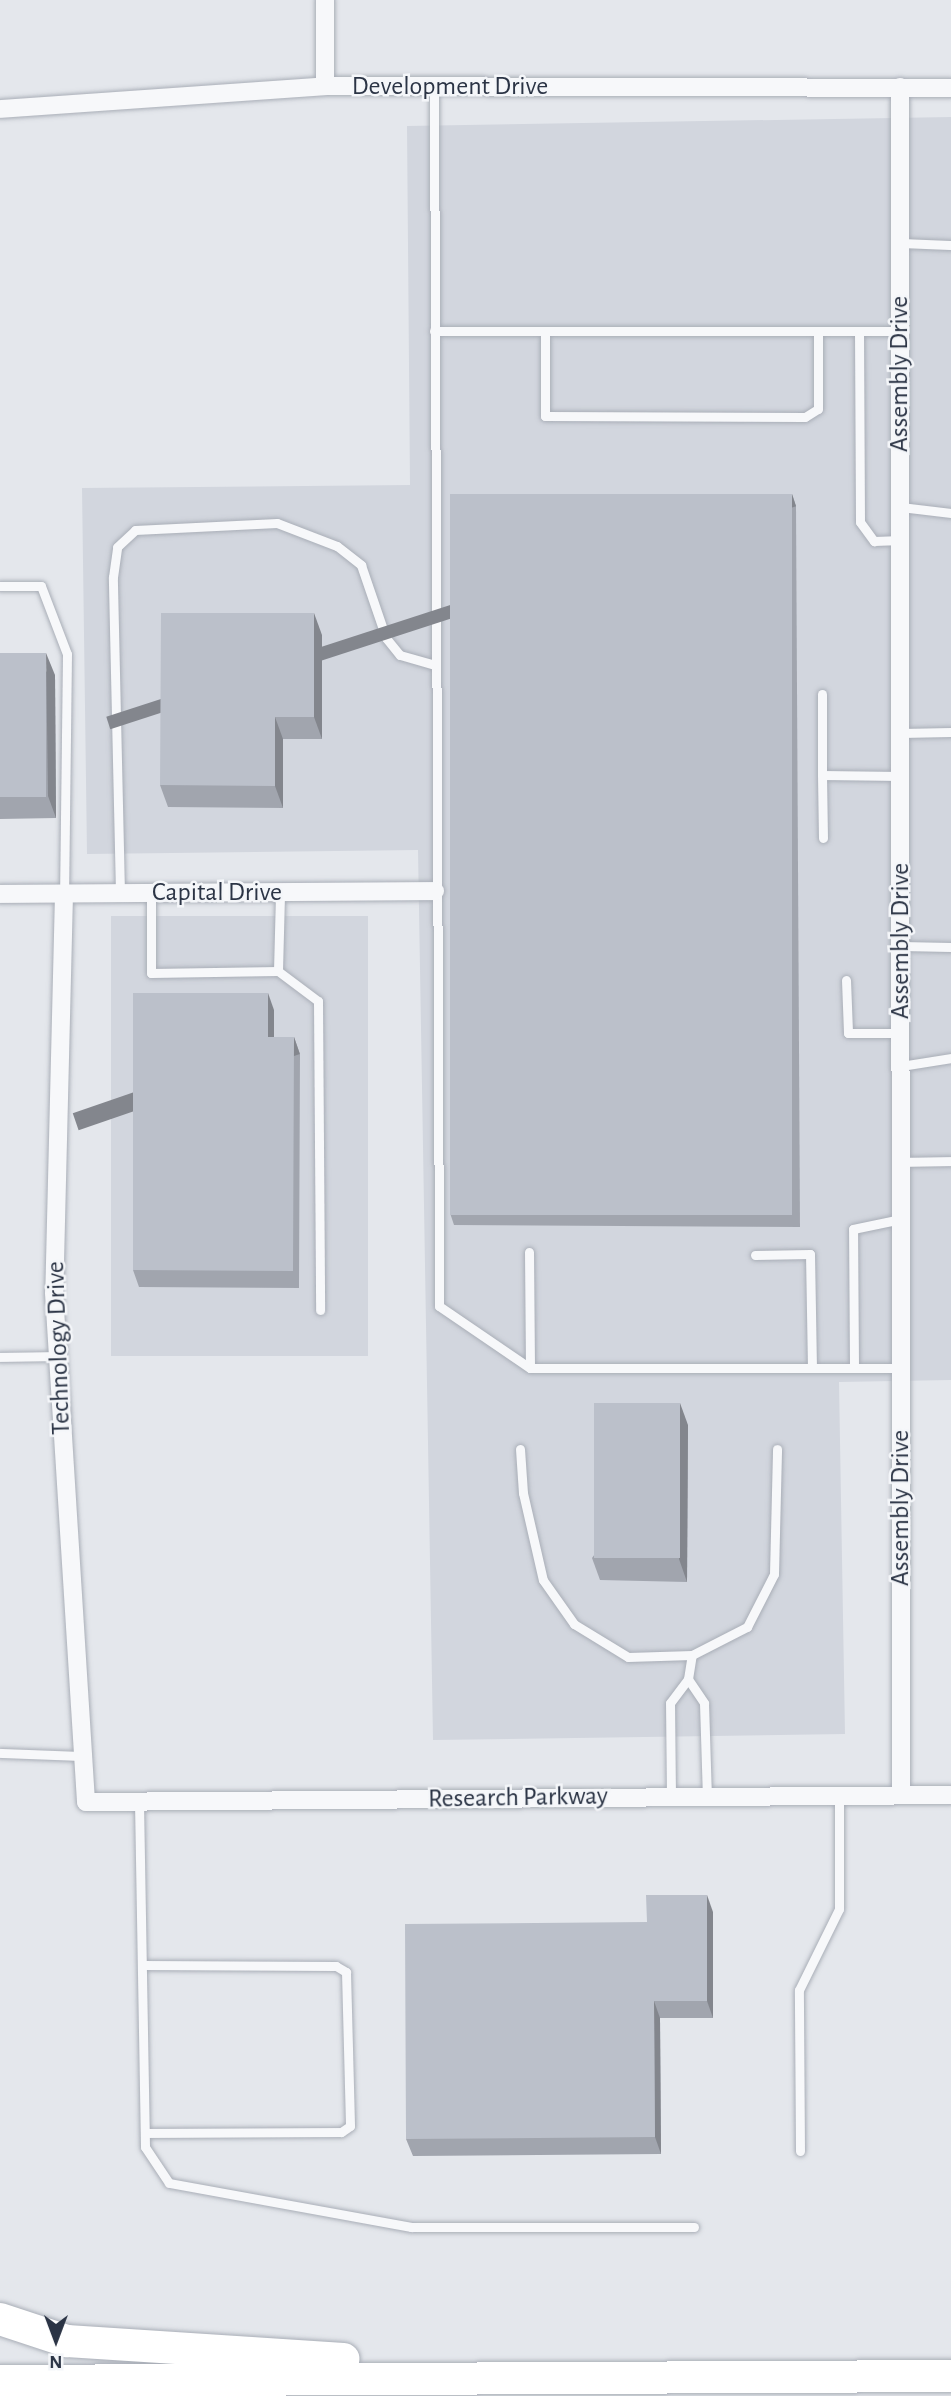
<!DOCTYPE html>
<html>
<head>
<meta charset="utf-8">
<style>
  body { margin:0 }
  #map { position:relative; width:951px; height:2396px; overflow:hidden; background:#e4e7ec; font-family:"Alegreya Sans",sans-serif }
  div>[style] { position:absolute }
  .built>* { inset:0; background:#d2d6de; transform-origin:0 0 }
  .roads { filter:drop-shadow(0 0 2px #a9aeb7) drop-shadow(0 0 2px #a9aeb7) }
  .lane>* { height:9px; margin:-4.5px; padding:0 4.5px; transform-origin:4.5px; border-radius:4.5px; background:#f7f8fa }
  .street>* { height:18px; margin:-9px; padding:0 9px; transform-origin:9px; border-radius:9px; background:#f7f8fa }
  .highway>* { height:32px; margin:-16px; padding:0 16px; transform-origin:16px; border-radius:16px; background:#fff }
  .wall>* { inset:0; background:#a1a5ae }
  .shaded-wall>* { inset:0; background:#83868d; transform-origin:0 0 }
  .building>* { inset:0; background:#bbc0ca; transform-origin:0 0 }
  span { translate:-50% -50%; white-space:nowrap; text-align:center; line-height:1.15; -webkit-text-stroke:5px #f4f6f9; paint-order:stroke }
  .street-label { font-size:26px; color:#2b3445 }
  .north { position:absolute; left:21px; top:2305px; width:70px; height:70px; -webkit-text-stroke:5px #f4f6f9; paint-order:stroke; rotate:180deg; font-size:19px; font-weight:700; line-height:28px; text-align:center; color:#2b3445 }
  .north::after { content:''; display:block; margin:auto; width:24px; height:32px; background:#2b3445; clip-path:polygon(50% 0,100% 100%,50% 72%,0 100%) }
</style>
</head>
<body>
<div id="map">
  <div class="built">
    <div style="clip-path:polygon(951px 117px,951px 1380px,839px 1382px,845px 1734px,433px 1740px,418px 850px,87px 854px,82px 488px,410px 485px,407px 126px)"></div>
    <div style="left:368px;top:916px;width:440px;height:257px;rotate:90deg"></div>
  </div>
  <div class="roads">
    <div class="lane">
      <div style="left:434px;top:87px;width:1219px;rotate:89.76deg"></div>
      <div style="left:439px;top:1306px;width:110px;rotate:34.3deg"></div>
      <div style="left:900px;top:243px;width:51px;rotate:2.2deg"></div>
      <div style="left:434px;top:331px;width:466px"></div>
      <div style="left:545px;top:331px;width:85px;rotate:90deg"></div>
      <div style="left:545px;top:416px;width:260px;rotate:0.2deg"></div>
      <div style="left:805px;top:417px;width:15px;rotate:-32deg"></div>
      <div style="left:818px;top:409px;width:78px;rotate:-90deg"></div>
      <div style="left:859px;top:331px;width:191px;rotate:89.7deg"></div>
      <div style="left:860px;top:522px;width:24px;rotate:54deg"></div>
      <div style="left:874px;top:541px;width:27px;rotate:-2deg"></div>
      <div style="left:901px;top:507px;width:50px;rotate:6.8deg"></div>
      <div style="left:0;top:586px;width:41px"></div>
      <div style="left:41px;top:586px;width:73px;rotate:69.1deg"></div>
      <div style="left:67px;top:654px;width:240px;rotate:90.7deg"></div>
      <div style="left:822px;top:694px;width:81px;rotate:90deg"></div>
      <div style="left:822px;top:775px;width:79px;rotate:0.7deg"></div>
      <div style="left:901px;top:733px;width:50px;rotate:-1.1deg"></div>
      <div style="left:822px;top:775px;width:63px;rotate:89.1deg"></div>
      <div style="left:120px;top:893px;width:316px;rotate:-91.3deg"></div>
      <div style="left:113px;top:577px;width:30px;rotate:-82deg"></div>
      <div style="left:117px;top:547px;width:25px;rotate:-43deg"></div>
      <div style="left:135px;top:530px;width:142px;rotate:-2.8deg"></div>
      <div style="left:277px;top:523px;width:64px;rotate:21deg"></div>
      <div style="left:337px;top:546px;width:31px;rotate:38deg"></div>
      <div style="left:361px;top:565px;width:77px;rotate:71.1deg"></div>
      <div style="left:386px;top:638px;width:22px;rotate:51deg"></div>
      <div style="left:400px;top:655px;width:36px;rotate:16deg"></div>
      <div style="left:151px;top:893px;width:80px;rotate:90deg"></div>
      <div style="left:151px;top:973px;width:127px;rotate:-0.9deg"></div>
      <div style="left:278px;top:971px;width:79px;rotate:-88.5deg"></div>
      <div style="left:901px;top:946px;width:50px;rotate:1.1deg"></div>
      <div style="left:278px;top:971px;width:50px;rotate:36.9deg"></div>
      <div style="left:318px;top:1001px;width:309px;rotate:89.6deg"></div>
      <div style="left:846px;top:980px;width:53px;rotate:87.8deg"></div>
      <div style="left:848px;top:1033px;width:53px"></div>
      <div style="left:901px;top:1066px;width:51px;rotate:-9.1deg"></div>
      <div style="left:901px;top:1162px;width:50px;rotate:-1.1deg"></div>
      <div style="left:529px;top:1252px;width:116px;rotate:89.5deg"></div>
      <div style="left:530px;top:1368px;width:372px"></div>
      <div style="left:755px;top:1255px;width:55px;rotate:-1deg"></div>
      <div style="left:810px;top:1254px;width:113px;rotate:89deg"></div>
      <div style="left:0;top:1357px;width:57px;rotate:-1deg"></div>
      <div style="left:854px;top:1366px;width:137px;rotate:-90.4deg"></div>
      <div style="left:853px;top:1229px;width:49px;rotate:-11.8deg"></div>
      <div style="left:520px;top:1449px;width:44px;rotate:86.1deg"></div>
      <div style="left:523px;top:1493px;width:89px;rotate:77.1deg"></div>
      <div style="left:543px;top:1580px;width:54px;rotate:54.8deg"></div>
      <div style="left:574px;top:1624px;width:63px;rotate:31.4deg"></div>
      <div style="left:628px;top:1657px;width:64px;rotate:-1.8deg"></div>
      <div style="left:688px;top:1679px;width:24px;rotate:-81deg"></div>
      <div style="left:692px;top:1655px;width:62px;rotate:-27deg"></div>
      <div style="left:747px;top:1627px;width:59px;rotate:-63deg"></div>
      <div style="left:774px;top:1574px;width:125px;rotate:-88.6deg"></div>
      <div style="left:0;top:1753px;width:83px;rotate:2.1deg"></div>
      <div style="left:671px;top:1797px;width:94px;rotate:-90.6deg"></div>
      <div style="left:670px;top:1703px;width:30px;rotate:-53deg"></div>
      <div style="left:688px;top:1679px;width:29px;rotate:56deg"></div>
      <div style="left:704px;top:1703px;width:93px;rotate:88.2deg"></div>
      <div style="left:139px;top:1802px;width:345px;rotate:89deg"></div>
      <div style="left:145px;top:2147px;width:43px;rotate:56.3deg"></div>
      <div style="left:169px;top:2183px;width:246px;rotate:10.3deg"></div>
      <div style="left:411px;top:2227px;width:283px"></div>
      <div style="left:142px;top:1965px;width:194px;rotate:0.3deg"></div>
      <div style="left:336px;top:1966px;width:12px;rotate:31deg"></div>
      <div style="left:346px;top:1972px;width:154px;rotate:88.5deg"></div>
      <div style="left:350px;top:2126px;width:11px;rotate:146deg"></div>
      <div style="left:341px;top:2132px;width:196px;rotate:179.7deg"></div>
      <div style="left:800px;top:2151px;width:161px;rotate:-90.4deg"></div>
      <div style="left:799px;top:1990px;width:90px;rotate:-63.7deg"></div>
      <div style="left:839px;top:1909px;width:114px;rotate:-90deg"></div>
    </div>
    <div class="street">
      <div style="left:325px;top:0;width:86px;rotate:90deg"></div>
      <div style="left:900px;top:87px;width:1707px;rotate:89.97deg"></div>
      <div style="left:0;top:109px;width:326px;rotate:-4deg"></div>
      <div style="left:325px;top:86px;width:626px;rotate:0.18deg"></div>
      <div style="left:0;top:894px;width:435px;rotate:-0.4deg"></div>
      <div style="left:64px;top:894px;width:399px;rotate:91.4deg"></div>
      <div style="left:54px;top:1293px;width:510px;rotate:86.4deg"></div>
      <div style="left:86px;top:1802px;width:865px;rotate:-0.46deg"></div>
    </div>
    <div class="highway">
      <div style="left:0;top:2319px;width:71px;rotate:18.2deg"></div>
      <div style="left:67px;top:2341px;width:277px;rotate:3.7deg"></div>
      <div style="left:0;top:2381px;width:951px;rotate:-0.3deg"></div>
    </div>
  </div>
  <div class="wall">
    <div style="clip-path:polygon(792px 494px,796px 506px,800px 1227px,454px 1225px,450px 1213px)"></div>
    <div style="clip-path:polygon(322px 635px,322px 739px,283px 739px,283px 808px,168px 807px,160px 785px)"></div>
    <div style="clip-path:polygon(0 653px,55px 675px,56px 818px,0 819px)"></div>
    <div style="clip-path:polygon(274px 1010px,274px 1037px,294px 1037px,300px 1054px,299px 1288px,139px 1287px,133px 1270px)"></div>
    <div style="clip-path:polygon(688px 1425px,687px 1582px,600px 1580px,592px 1558px)"></div>
    <div style="clip-path:polygon(713px 1912px,713px 2018px,660px 2018px,661px 2154px,413px 2156px,406px 2139px,647px 1922px)"></div>
  </div>
  <div class="shaded-wall">
    <div style="left:792px;top:494px;width:13px;height:721px;rotate:72deg"></div>
    <div style="clip-path:polygon(314px 613px,322px 635px,322px 739px,314px 717px)"></div>
    <div style="clip-path:polygon(46px 653px,55px 675px,56px 818px,48px 796px)"></div>
    <div style="clip-path:polygon(275px 717px,283px 739px,283px 808px,275px 786px)"></div>
    <div style="clip-path:polygon(268px 993px,274px 1010px,274px 1054px,268px 1037px)"></div>
    <div style="left:294px;top:1037px;width:18px;height:234px;rotate:71deg"></div>
    <div style="clip-path:polygon(680px 1403px,688px 1425px,687px 1582px,679px 1559px)"></div>
    <div style="clip-path:polygon(707px 1895px,713px 1912px,713px 2018px,707px 2001px)"></div>
    <div style="clip-path:polygon(654px 2001px,660px 2018px,661px 2154px,655px 2137px)"></div>
  </div>
  <div class="building">
    <div style="left:792px;top:494px;width:721px;height:342px;rotate:90deg"></div>
    <div style="clip-path:polygon(161px 613px,314px 613px,314px 717px,275px 717px,275px 786px,160px 785px)"></div>
    <div style="left:0;top:653px;width:46px;height:144px"></div>
    <div style="clip-path:polygon(133px 993px,268px 993px,268px 1037px,294px 1037px,293px 1271px,133px 1270px)"></div>
    <div style="left:594px;top:1403px;width:86px;height:155px"></div>
    <div style="clip-path:polygon(646px 1895px,707px 1895px,707px 2001px,654px 2001px,655px 2137px,406px 2139px,405px 1924px,647px 1922px)"></div>
  </div>
  <div class="street-label">
    <span style="left:450px;top:87px">Development Drive</span>
    <span style="left:900px;top:374px;rotate:-90deg">Assembly Drive</span>
    <span style="left:217px;top:893px">Capital Drive</span>
    <span style="left:901px;top:941px;rotate:-90deg">Assembly Drive</span>
    <span style="left:59px;top:1348px;rotate:-92deg">Technology Drive</span>
    <span style="left:901px;top:1508px;rotate:-90deg">Assembly Drive</span>
    <span style="left:518px;top:1798px;rotate:-1deg">Research Parkway</span>
  </div>
  <div class="north">N</div>
</div>
</body>
</html>
